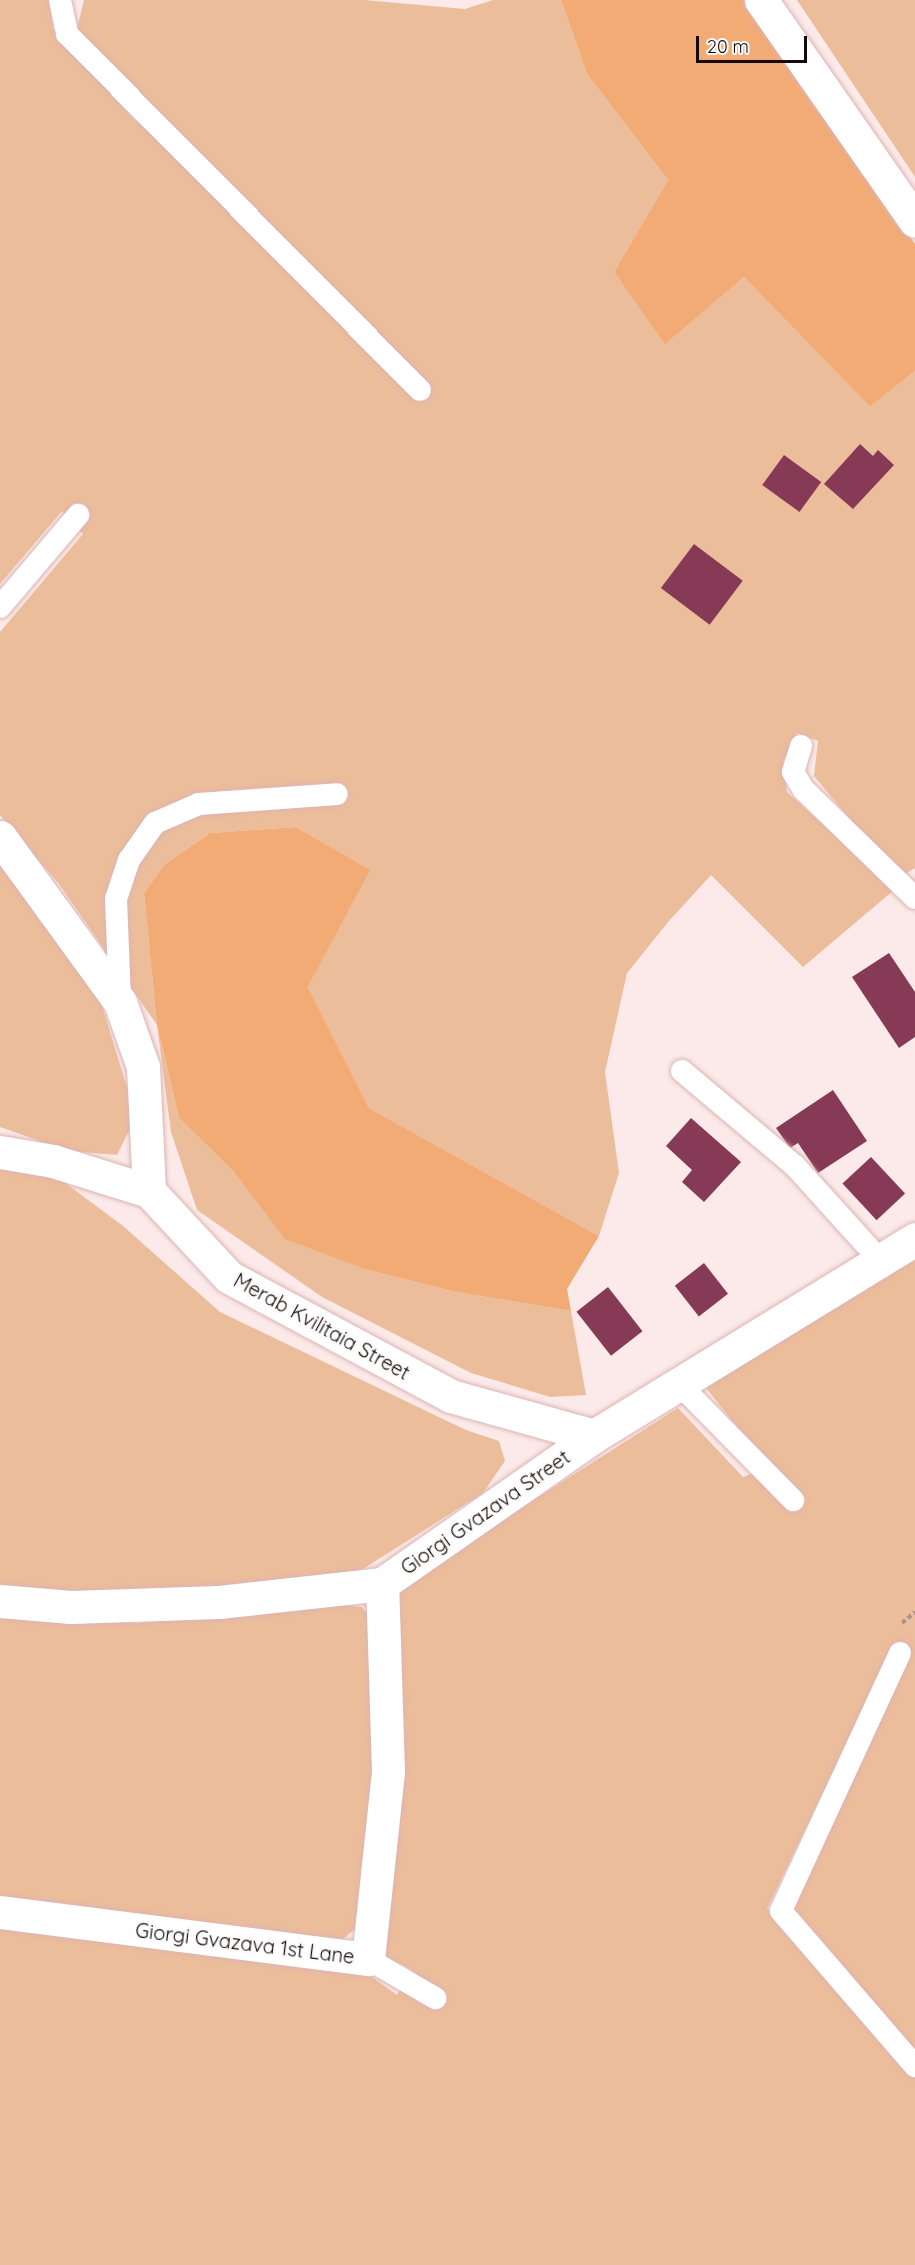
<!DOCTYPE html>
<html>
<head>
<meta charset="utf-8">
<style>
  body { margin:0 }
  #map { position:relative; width:915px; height:2265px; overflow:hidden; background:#fbeae9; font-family:Quicksand,sans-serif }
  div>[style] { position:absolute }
  .green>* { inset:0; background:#ecbd9a }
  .forest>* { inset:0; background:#f2ab74 }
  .building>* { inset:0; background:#873a55; transform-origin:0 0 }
  .path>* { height:4px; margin-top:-2px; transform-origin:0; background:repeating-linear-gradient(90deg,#a49494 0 4.5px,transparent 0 7.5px) }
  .roads { filter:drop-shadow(0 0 2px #dcb4b3) drop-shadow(0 0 2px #dcb4b3) }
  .service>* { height:22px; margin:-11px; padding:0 11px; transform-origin:11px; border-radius:11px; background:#fff }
  .minor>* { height:33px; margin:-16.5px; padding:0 16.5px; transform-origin:16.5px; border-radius:16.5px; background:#fff }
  span { translate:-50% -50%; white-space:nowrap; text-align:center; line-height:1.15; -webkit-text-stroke:6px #fcfcfc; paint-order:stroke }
  .street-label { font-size:20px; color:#160909 }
  .scale { position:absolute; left:696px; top:36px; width:111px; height:27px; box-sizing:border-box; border:3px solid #160909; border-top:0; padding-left:8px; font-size:18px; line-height:21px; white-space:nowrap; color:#160909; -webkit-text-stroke:4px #fcfcfc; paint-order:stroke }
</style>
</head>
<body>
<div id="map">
  <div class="green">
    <div style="clip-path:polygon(0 0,49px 0,53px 29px,136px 122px,149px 112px,77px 29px,84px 0,364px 0,465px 9px,493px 0,561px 0,587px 74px,668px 180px,614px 272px,665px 343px,744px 277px,870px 405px,915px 371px,915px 868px,899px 878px,814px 776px,818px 741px,797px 733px,783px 762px,787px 792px,894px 890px,803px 967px,711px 875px,669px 921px,627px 973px,605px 1072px,619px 1173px,599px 1236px,369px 1108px,308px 987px,369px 870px,296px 827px,210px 833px,165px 864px,144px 893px,157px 1025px,179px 1118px,235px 1173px,368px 1270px,456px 1292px,571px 1311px,586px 1395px,550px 1397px,471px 1373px,322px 1297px,197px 1210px,171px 1132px,157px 1025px,59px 884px,0 815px,0 632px,83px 534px,62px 511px,0 584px)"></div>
    <div style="clip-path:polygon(797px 0,915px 0,915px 177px)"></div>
    <div style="clip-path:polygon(0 866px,99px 996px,136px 1117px,117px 1155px,68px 1151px,0 1127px)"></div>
    <div style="clip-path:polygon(0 1164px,56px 1176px,123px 1226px,220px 1312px,466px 1430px,499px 1441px,505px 1461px,483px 1493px,355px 1574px,161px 1594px,0 1588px)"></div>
    <div style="clip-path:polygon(915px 1253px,915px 2051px,791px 1906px,835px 1767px,767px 1909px,915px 2077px,915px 2265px,0 2265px,0 1922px,361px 1969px,397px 1995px,412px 1970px,377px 1952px,399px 1586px,678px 1408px,743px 1477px,769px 1467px,699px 1379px)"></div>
    <div style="clip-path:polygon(341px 1605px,362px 1607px,376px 1626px,378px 1747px,361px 1924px,338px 1943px,0 1900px,0 1615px,137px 1623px)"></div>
  </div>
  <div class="forest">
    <div style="clip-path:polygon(561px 0,744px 0,915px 244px,915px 371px,870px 406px,744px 277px,665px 344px,614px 272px,668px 180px,587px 74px)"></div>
    <div style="clip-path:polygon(296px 827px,370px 870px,308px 987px,369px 1108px,599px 1236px,567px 1289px,571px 1311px,456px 1292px,368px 1270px,285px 1239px,235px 1173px,179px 1118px,157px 1025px,144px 893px,165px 864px,210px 833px)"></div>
  </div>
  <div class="building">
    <div style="clip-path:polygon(860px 444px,873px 456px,878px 450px,894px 465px,853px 509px,824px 484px)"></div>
    <div style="left:784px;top:455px;width:46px;height:37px;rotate:36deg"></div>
    <div style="left:694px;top:544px;width:61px;height:55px;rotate:37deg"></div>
    <div style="clip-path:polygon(889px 953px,915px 992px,915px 1037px,899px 1048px,852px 977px)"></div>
    <div style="clip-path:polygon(833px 1090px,867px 1141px,818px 1173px,798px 1143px,790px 1148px,776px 1128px)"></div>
    <div style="clip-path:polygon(691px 1118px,741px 1162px,704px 1202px,682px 1182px,692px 1170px,666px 1146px)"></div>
    <div style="left:871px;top:1157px;width:50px;height:39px;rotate:47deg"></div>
    <div style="left:704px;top:1263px;width:39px;height:37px;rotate:52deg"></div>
    <div style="left:608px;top:1287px;width:56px;height:40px;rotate:52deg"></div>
  </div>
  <div class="path">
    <div style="left:902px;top:1623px;width:17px;rotate:-40deg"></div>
  </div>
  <div class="roads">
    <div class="service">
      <div style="left:60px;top:0;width:35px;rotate:78deg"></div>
      <div style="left:67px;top:34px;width:501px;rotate:45.24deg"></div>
      <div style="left:0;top:607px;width:121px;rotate:-49.7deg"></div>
      <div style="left:801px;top:746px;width:27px;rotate:107deg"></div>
      <div style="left:793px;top:772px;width:21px;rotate:59deg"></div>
      <div style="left:804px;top:790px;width:155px;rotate:44.2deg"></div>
      <div style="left:120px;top:1002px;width:103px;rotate:-92.2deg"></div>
      <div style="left:116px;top:899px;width:41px;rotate:-71.6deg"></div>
      <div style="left:129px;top:860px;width:45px;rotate:-54.9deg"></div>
      <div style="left:155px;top:823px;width:48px;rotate:-23.4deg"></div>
      <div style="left:199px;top:804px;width:138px;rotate:-4.1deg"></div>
      <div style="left:682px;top:1071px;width:148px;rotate:40.1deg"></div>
      <div style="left:795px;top:1166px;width:127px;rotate:47.9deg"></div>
      <div style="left:679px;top:1384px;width:163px;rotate:45.5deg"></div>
      <div style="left:900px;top:1653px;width:284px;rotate:114.8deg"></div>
      <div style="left:781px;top:1911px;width:205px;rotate:49.2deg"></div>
      <div style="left:368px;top:1959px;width:78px;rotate:30.2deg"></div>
    </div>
    <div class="minor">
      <div style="left:761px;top:0;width:269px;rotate:55.1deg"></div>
      <div style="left:0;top:837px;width:204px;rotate:54deg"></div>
      <div style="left:120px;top:1002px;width:69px;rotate:70.5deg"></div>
      <div style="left:143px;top:1067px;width:124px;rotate:87.2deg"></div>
      <div style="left:149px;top:1191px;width:117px;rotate:47.1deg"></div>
      <div style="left:229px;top:1277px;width:252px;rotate:28.2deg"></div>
      <div style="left:451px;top:1396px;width:148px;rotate:15.6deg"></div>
      <div style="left:0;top:1152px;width:54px;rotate:9.6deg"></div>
      <div style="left:53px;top:1161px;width:101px;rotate:17.4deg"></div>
      <div style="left:0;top:1601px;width:71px;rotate:4.8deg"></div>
      <div style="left:71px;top:1607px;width:148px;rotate:-1.9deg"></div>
      <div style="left:219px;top:1602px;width:164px;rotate:-6.3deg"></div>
      <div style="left:382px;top:1584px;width:259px;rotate:-34.9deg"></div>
      <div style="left:594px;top:1436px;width:377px;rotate:-31.5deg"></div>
      <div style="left:0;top:1912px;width:371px;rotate:7.3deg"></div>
      <div style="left:368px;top:1959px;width:189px;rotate:-83.9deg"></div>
      <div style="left:388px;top:1771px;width:187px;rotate:-91.8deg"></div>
    </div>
  </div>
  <div class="street-label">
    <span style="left:322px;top:1326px;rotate:29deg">Merab Kvilitaia Street</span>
    <span style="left:485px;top:1512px;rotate:-35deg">Giorgi Gvazava Street</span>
    <span style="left:245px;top:1943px;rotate:7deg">Giorgi Gvazava 1st Lane</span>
  </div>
  <div class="scale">20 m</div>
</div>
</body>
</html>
